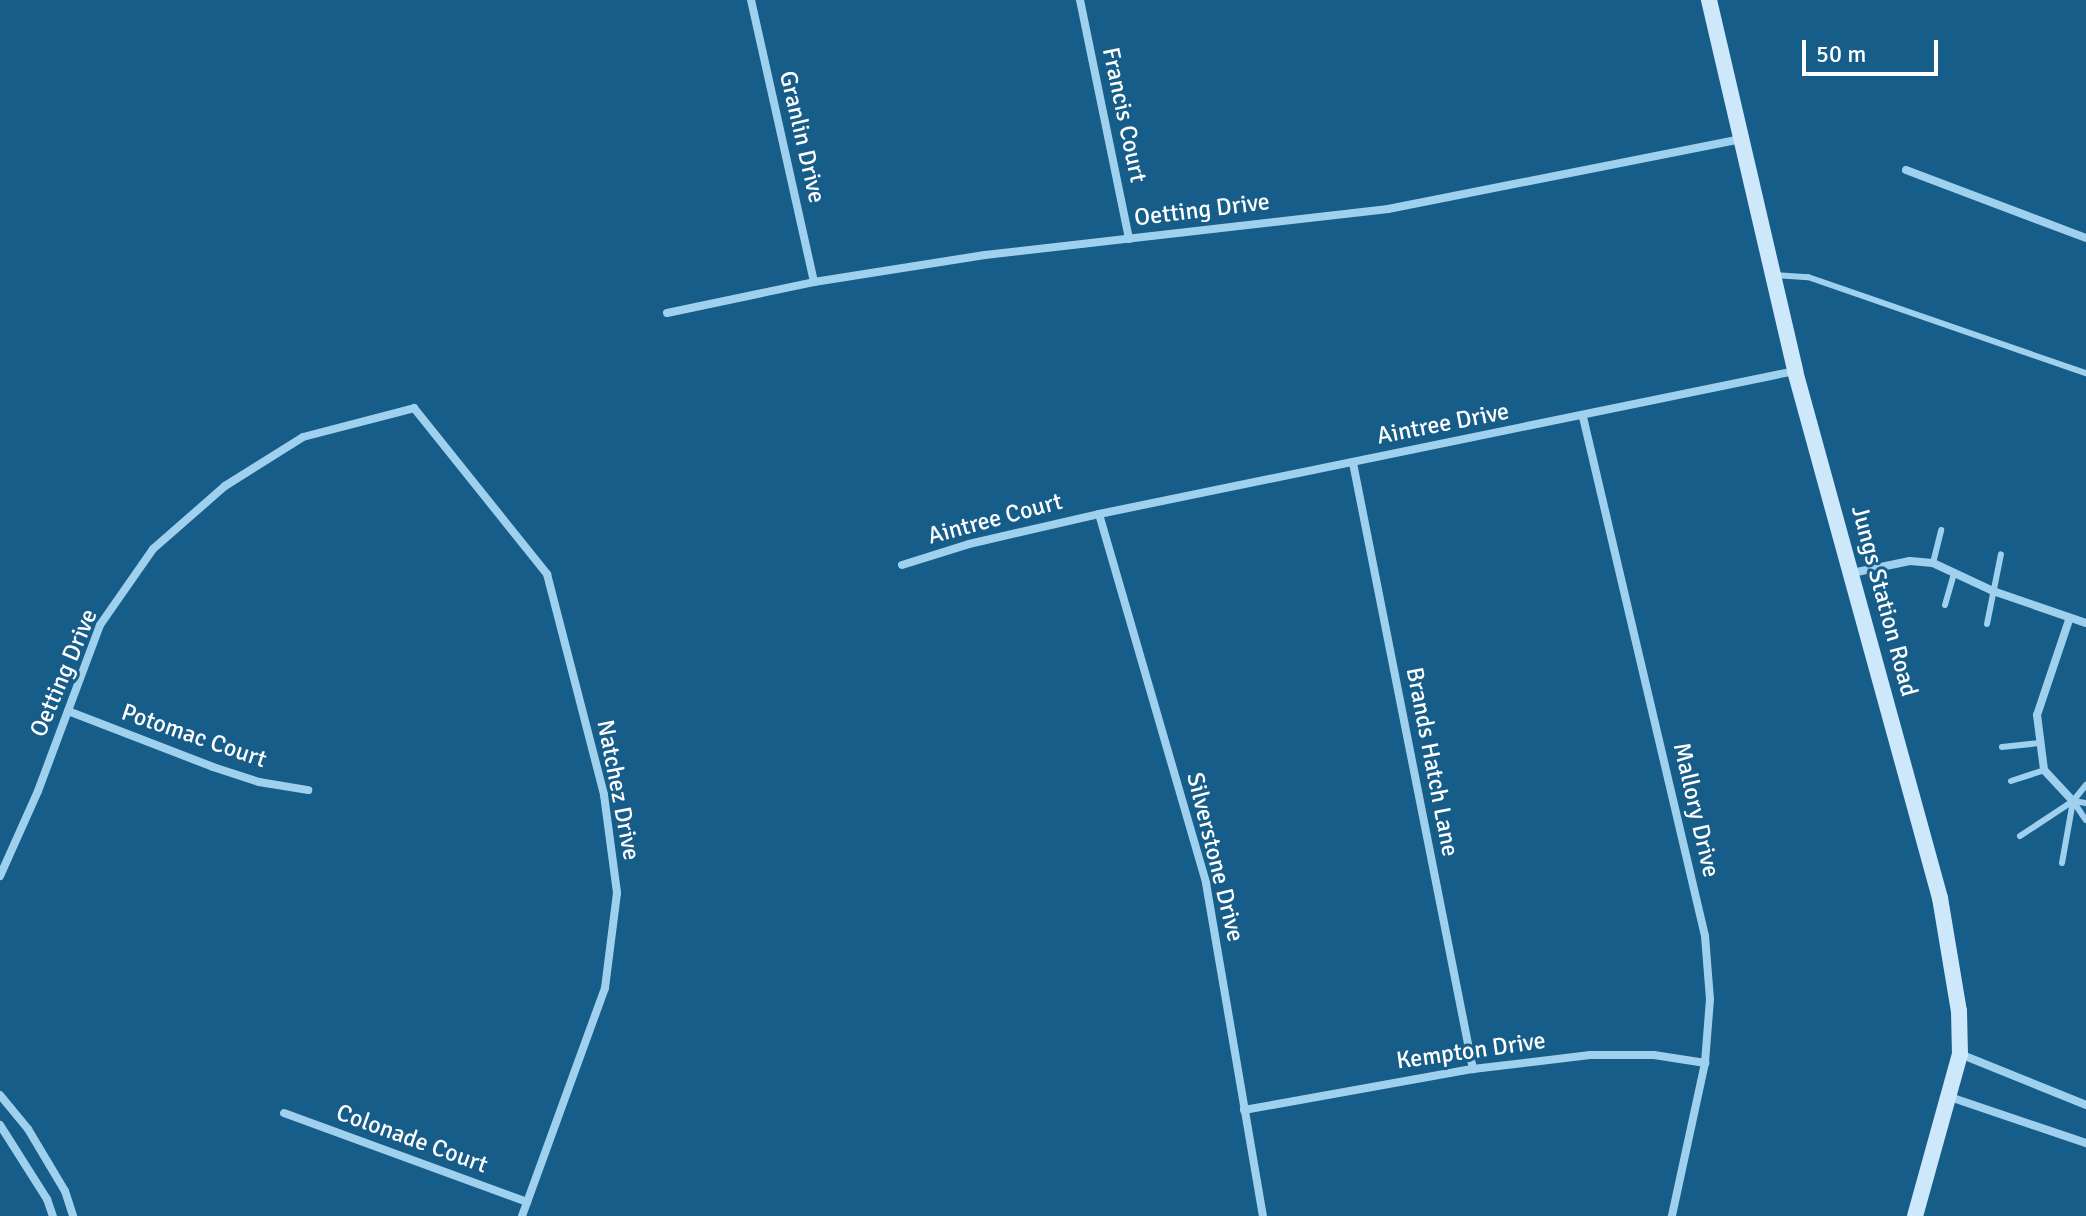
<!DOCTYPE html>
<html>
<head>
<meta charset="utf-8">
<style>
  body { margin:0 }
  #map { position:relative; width:2086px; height:1216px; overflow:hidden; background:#175d89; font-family:Signika,sans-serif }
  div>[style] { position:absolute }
  .lane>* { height:6px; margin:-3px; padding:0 3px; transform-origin:3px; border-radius:3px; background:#9fd1ee }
  .street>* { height:8px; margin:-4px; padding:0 4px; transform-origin:4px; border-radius:4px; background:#9fd1ee }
  .secondary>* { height:16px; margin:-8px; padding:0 8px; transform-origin:8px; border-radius:8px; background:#cce8fa }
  span { translate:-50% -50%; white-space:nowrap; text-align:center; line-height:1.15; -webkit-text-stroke:6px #175d89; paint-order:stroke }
  .street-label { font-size:24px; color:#fff }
  .scale { position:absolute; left:1802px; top:40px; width:136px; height:36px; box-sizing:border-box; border:4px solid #fff; border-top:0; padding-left:10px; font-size:24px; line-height:28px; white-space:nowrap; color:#fff; -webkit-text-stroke:6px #175d89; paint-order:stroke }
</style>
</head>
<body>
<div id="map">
  <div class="lane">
    <div style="left:1776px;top:275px;width:32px;rotate:4deg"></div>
    <div style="left:1808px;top:277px;width:294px;rotate:19.1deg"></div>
    <div style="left:1933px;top:563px;width:34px;rotate:-76deg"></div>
    <div style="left:1945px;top:605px;width:32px;rotate:-74deg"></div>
    <div style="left:1987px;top:624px;width:71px;rotate:-78.7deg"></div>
    <div style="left:2002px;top:747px;width:37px;rotate:-6deg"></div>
    <div style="left:2011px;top:781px;width:35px;rotate:-18deg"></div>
    <div style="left:2073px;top:801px;width:23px;rotate:56deg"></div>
    <div style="left:2073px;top:801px;width:13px;rotate:9deg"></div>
    <div style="left:2020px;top:836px;width:64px;rotate:-33.4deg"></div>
    <div style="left:2073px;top:801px;width:21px;rotate:-51deg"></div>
    <div style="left:2062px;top:863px;width:63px;rotate:-79.9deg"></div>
  </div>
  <div class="street">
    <div style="left:751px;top:0;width:289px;rotate:77.4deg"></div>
    <div style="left:1080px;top:0;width:244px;rotate:78.4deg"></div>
    <div style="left:1906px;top:170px;width:192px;rotate:20.7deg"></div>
    <div style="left:667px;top:313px;width:150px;rotate:-11.9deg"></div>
    <div style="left:814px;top:282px;width:173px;rotate:-9deg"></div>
    <div style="left:985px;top:255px;width:406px;rotate:-6.5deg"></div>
    <div style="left:1388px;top:209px;width:359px;rotate:-11.2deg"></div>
    <div style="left:1583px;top:417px;width:533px;rotate:76.77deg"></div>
    <div style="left:1705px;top:936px;width:63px;rotate:85.5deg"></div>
    <div style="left:1710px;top:999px;width:64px;rotate:94.5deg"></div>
    <div style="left:1705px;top:1063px;width:157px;rotate:102.2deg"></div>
    <div style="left:1353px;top:463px;width:618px;rotate:78.8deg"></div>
    <div style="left:1099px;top:514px;width:384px;rotate:73.8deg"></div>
    <div style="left:1206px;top:883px;width:338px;rotate:80.3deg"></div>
    <div style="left:902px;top:565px;width:70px;rotate:-17.4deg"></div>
    <div style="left:969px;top:544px;width:133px;rotate:-13deg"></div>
    <div style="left:1099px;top:514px;width:711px;rotate:-11.61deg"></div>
    <div style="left:1852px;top:573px;width:59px;rotate:-11.7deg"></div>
    <div style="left:1910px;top:561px;width:23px;rotate:5deg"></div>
    <div style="left:1933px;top:563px;width:66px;rotate:25deg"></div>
    <div style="left:1993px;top:591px;width:98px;rotate:19deg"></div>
    <div style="left:2069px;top:620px;width:100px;rotate:108.6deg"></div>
    <div style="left:2037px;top:715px;width:55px;rotate:82.7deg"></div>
    <div style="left:2044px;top:770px;width:42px;rotate:46.9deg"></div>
    <div style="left:68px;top:711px;width:155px;rotate:21.1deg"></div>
    <div style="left:213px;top:767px;width:48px;rotate:18.1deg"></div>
    <div style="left:259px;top:782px;width:50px;rotate:9.3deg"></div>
    <div style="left:0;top:876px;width:93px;rotate:-65.9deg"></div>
    <div style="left:38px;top:791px;width:177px;rotate:-69.5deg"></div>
    <div style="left:100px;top:625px;width:93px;rotate:-55.1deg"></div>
    <div style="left:153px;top:549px;width:96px;rotate:-41.2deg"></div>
    <div style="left:225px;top:486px;width:92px;rotate:-32.1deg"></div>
    <div style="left:303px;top:437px;width:115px;rotate:-14.6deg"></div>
    <div style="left:414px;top:408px;width:213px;rotate:51.3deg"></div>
    <div style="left:547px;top:574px;width:228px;rotate:75.5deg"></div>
    <div style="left:604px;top:795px;width:99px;rotate:82.4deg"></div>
    <div style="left:617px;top:893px;width:96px;rotate:97.2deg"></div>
    <div style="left:605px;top:988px;width:243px;rotate:110deg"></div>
    <div style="left:1960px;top:1054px;width:136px;rotate:22deg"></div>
    <div style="left:0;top:1095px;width:44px;rotate:50.5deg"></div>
    <div style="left:28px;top:1129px;width:72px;rotate:59.2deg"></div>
    <div style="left:65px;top:1191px;width:26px;rotate:72deg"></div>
    <div style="left:1947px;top:1096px;width:147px;rotate:18.7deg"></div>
    <div style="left:1244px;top:1110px;width:233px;rotate:-10.2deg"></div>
    <div style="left:1473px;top:1069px;width:118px;rotate:-6.8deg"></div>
    <div style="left:1590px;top:1055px;width:64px"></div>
    <div style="left:1654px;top:1055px;width:52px;rotate:8.9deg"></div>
    <div style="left:284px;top:1113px;width:259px;rotate:20.1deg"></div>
    <div style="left:0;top:1125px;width:88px;rotate:57.6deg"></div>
    <div style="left:47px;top:1199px;width:18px;rotate:71deg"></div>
  </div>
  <div class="secondary">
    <div style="left:1709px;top:0;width:381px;rotate:76.9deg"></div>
    <div style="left:1795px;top:371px;width:547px;rotate:74.62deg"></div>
    <div style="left:1940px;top:898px;width:115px;rotate:80.5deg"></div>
    <div style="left:1959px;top:1011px;width:43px;rotate:88.7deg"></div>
    <div style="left:1960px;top:1054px;width:168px;rotate:105.5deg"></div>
  </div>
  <div class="street-label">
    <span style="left:1124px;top:115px;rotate:78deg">Francis Court</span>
    <span style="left:802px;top:137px;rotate:77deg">Granlin Drive</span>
    <span style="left:1202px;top:210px;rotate:-7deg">Oetting Drive</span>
    <span style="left:1443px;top:424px;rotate:-11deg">Aintree Drive</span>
    <span style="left:995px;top:519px;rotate:-15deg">Aintree Court</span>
    <span style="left:1884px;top:601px;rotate:75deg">Jungs Station Road</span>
    <span style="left:64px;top:673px;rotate:-67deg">Oetting Drive</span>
    <span style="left:194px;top:736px;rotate:19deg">Potomac Court</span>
    <span style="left:1432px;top:762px;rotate:79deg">Brands Hatch Lane</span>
    <span style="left:618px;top:790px;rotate:79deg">Natchez Drive</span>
    <span style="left:1696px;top:810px;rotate:77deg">Mallory Drive</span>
    <span style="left:1215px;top:857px;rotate:76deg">Silverstone Drive</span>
    <span style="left:1471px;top:1051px;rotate:-8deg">Kempton Drive</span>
    <span style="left:412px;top:1139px;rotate:20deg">Colonade Court</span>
  </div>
  <div class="scale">50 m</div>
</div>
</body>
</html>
